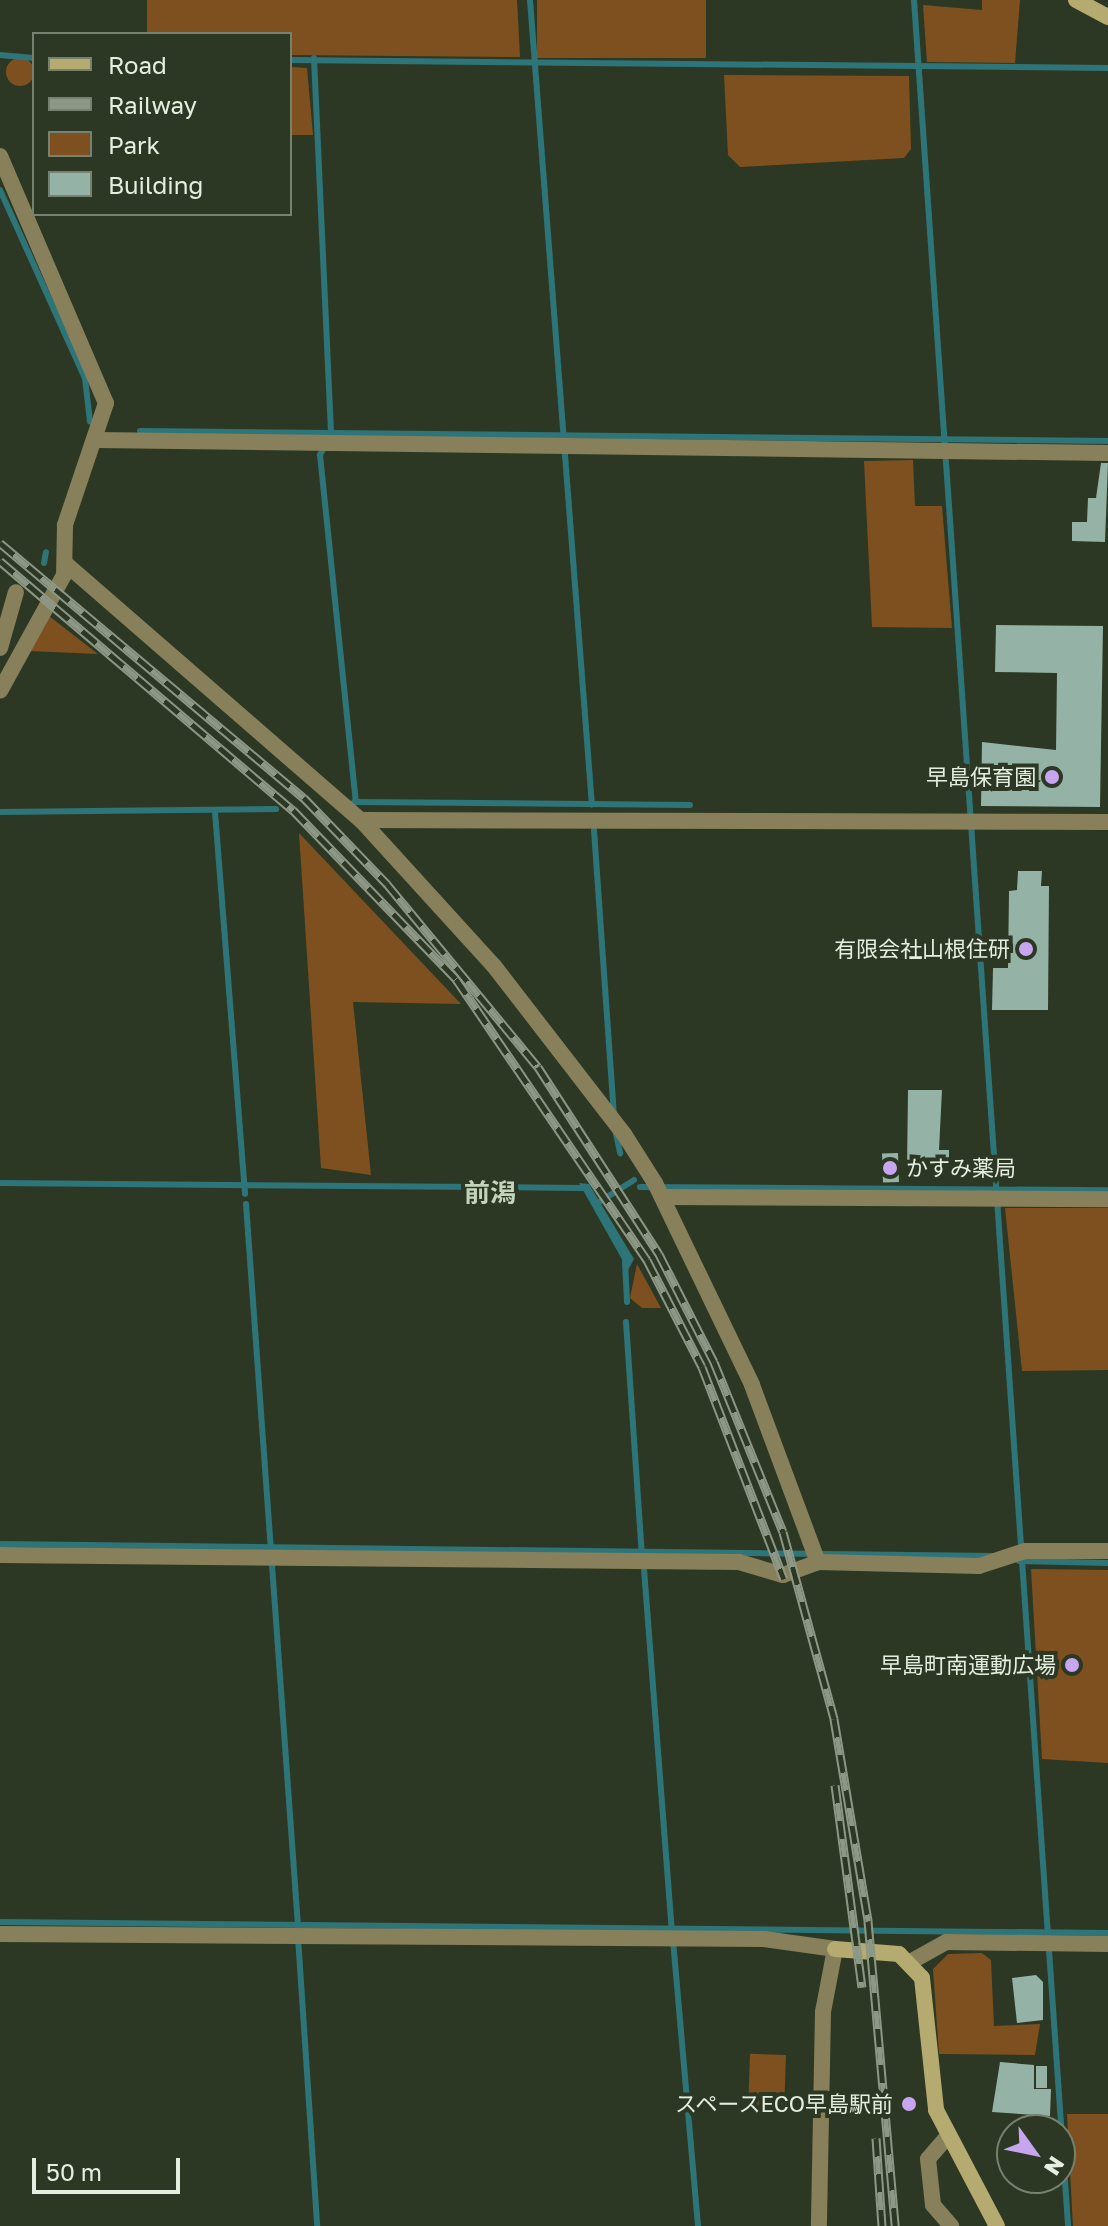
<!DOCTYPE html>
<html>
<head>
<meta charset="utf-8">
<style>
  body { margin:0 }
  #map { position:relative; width:1108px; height:2226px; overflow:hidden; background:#2c3824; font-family:"Golos Text","Noto Sans JP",sans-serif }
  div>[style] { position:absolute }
  .green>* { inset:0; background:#7e501f; transform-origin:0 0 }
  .round { border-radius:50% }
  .water>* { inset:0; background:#2e757a }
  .stream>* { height:6px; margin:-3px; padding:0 3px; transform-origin:3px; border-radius:3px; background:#2e757a }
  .building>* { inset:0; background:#94b3a6; transform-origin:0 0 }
  .street>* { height:16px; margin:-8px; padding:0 8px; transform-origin:8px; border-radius:8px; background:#87805b }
  .secondary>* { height:16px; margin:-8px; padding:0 8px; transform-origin:8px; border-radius:8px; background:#b5aa6f }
  .rail>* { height:9px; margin-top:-4.5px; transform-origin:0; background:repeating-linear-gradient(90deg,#2c3824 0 18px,#8d9786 0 36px); box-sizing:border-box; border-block:2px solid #8d9786 }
  .dots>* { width:22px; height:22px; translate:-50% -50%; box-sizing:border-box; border:4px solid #2c3824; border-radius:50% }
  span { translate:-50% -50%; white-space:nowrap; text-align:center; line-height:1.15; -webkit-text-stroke:8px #2c3824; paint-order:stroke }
  .poi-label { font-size:22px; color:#e6eee1 }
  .right { translate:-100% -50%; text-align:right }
  .left { translate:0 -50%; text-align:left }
  .quarter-label { font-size:26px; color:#c4d4ba; font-weight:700 }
  .legend { position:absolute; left:32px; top:32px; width:260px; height:184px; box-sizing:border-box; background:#2c3824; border:2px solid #768170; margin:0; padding:10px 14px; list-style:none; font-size:24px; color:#e6eee1 }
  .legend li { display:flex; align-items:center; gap:16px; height:40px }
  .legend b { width:40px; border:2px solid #768170 }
  .north { position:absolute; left:996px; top:2114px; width:80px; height:80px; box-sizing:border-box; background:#2c3824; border:2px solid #768170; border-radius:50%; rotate:123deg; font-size:22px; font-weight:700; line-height:32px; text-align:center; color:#e6eee1 }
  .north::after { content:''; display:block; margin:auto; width:28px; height:36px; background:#c8a6ef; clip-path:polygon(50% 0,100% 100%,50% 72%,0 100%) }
  .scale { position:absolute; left:32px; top:2158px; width:148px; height:36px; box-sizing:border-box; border:4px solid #e6eee1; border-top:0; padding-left:10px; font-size:24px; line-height:28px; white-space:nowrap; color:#e6eee1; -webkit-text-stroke:6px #2c3824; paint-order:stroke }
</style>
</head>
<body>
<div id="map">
  <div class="green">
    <div style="clip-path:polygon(147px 0,517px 0,520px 57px,290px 55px,290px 34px,147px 34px)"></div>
    <div style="left:537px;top:0;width:169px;height:58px"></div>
    <div style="clip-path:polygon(982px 0,1020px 0,1015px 63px,927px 62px,923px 5px,982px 10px)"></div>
    <div class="round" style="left:6px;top:58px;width:28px;height:28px"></div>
    <div style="clip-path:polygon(290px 67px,307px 68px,313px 135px,290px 135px)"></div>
    <div style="clip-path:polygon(724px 75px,909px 76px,911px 149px,904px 158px,740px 167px,728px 155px)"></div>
    <div style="clip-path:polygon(913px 460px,915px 506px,942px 506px,952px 628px,872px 627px,864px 461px)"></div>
    <div style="clip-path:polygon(49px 616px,98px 654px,29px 651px)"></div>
    <div style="clip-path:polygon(299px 833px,461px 1004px,353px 1002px,371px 1175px,321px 1168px)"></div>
    <div style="clip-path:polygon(1005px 1208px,1108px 1208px,1108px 1370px,1022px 1371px)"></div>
    <div style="clip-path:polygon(637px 1264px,661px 1308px,642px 1308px,630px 1298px)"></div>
    <div style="clip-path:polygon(1031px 1569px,1108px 1570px,1108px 1763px,1042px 1759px)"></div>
    <div style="clip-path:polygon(982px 1953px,991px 1960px,994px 2026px,1040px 2024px,1035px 2055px,939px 2054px,933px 1969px,948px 1954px)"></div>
    <div style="left:786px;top:2055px;width:54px;height:36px;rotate:92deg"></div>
    <div style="clip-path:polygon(1067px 2114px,1108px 2114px,1108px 2226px,1073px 2226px)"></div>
  </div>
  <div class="water">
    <div style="clip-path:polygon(579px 1183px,589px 1184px,634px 1259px,628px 1270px)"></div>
  </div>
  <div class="stream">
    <div style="left:530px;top:0;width:807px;rotate:85.6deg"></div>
    <div style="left:914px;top:0;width:2231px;rotate:86.04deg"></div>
    <div style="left:0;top:55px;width:34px;rotate:5deg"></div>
    <div style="left:314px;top:58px;width:377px;rotate:87.4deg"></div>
    <div style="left:331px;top:435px;width:23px;rotate:119deg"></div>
    <div style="left:320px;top:455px;width:349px;rotate:84.1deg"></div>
    <div style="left:290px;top:60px;width:818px;rotate:0.56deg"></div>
    <div style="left:0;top:190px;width:206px;rotate:65.7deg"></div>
    <div style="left:85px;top:378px;width:44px;rotate:83.5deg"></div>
    <div style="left:140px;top:431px;width:968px;rotate:0.59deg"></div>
    <div style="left:44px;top:563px;width:11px;rotate:-80deg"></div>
    <div style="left:354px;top:802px;width:336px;rotate:0.5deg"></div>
    <div style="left:0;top:812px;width:276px;rotate:-0.6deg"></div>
    <div style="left:215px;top:812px;width:383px;rotate:85.5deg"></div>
    <div style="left:594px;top:830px;width:285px;rotate:86deg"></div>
    <div style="left:615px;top:1129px;width:25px;rotate:78deg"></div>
    <div style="left:0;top:1183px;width:584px;rotate:0.49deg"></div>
    <div style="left:640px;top:1187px;width:468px;rotate:0.4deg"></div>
    <div style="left:246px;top:1204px;width:724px;rotate:85.88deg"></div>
    <div style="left:596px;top:1204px;width:45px;rotate:-32.3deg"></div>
    <div style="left:625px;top:1262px;width:40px;rotate:87.1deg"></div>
    <div style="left:626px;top:1322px;width:233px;rotate:86.1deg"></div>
    <div style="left:0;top:1544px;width:996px;rotate:0.69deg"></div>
    <div style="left:1019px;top:1561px;width:89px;rotate:1.3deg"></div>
    <div style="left:644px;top:1569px;width:361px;rotate:85.6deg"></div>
    <div style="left:0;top:1922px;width:1108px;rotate:0.57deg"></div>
    <div style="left:298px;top:1937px;width:290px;rotate:86.2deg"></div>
    <div style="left:673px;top:1940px;width:287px;rotate:85deg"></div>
  </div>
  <div class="building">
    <div style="clip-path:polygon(1101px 463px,1108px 463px,1105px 542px,1072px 541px,1072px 522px,1087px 522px,1088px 498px,1096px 498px)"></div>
    <div style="clip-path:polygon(996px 625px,1103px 626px,1100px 807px,981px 806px,982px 742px,1056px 750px,1057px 673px,995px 672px)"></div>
    <div style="clip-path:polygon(1018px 871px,1042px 871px,1041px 886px,1049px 886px,1048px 1010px,992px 1010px,993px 968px,1008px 968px,1009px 891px,1017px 890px)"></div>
    <div style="clip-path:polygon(908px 1090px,942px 1090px,939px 1150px,949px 1150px,949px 1161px,907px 1167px)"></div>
    <div style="left:898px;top:1153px;width:29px;height:16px;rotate:88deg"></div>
    <div style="clip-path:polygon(1036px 1975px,1043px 1982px,1043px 2020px,1017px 2023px,1012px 1978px)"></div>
    <div style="clip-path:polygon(1000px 2062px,1034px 2065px,1034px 2089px,1051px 2089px,1050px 2116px,992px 2112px)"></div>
    <div style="left:1036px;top:2066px;width:11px;height:22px"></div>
  </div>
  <div class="street">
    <div style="left:0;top:156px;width:269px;rotate:66.8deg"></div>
    <div style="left:106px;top:403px;width:129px;rotate:108.6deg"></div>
    <div style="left:65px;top:525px;width:50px;rotate:91.1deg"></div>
    <div style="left:64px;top:575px;width:132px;rotate:118.9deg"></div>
    <div style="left:97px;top:440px;width:1011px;rotate:0.74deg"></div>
    <div style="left:66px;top:564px;width:391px;rotate:41deg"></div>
    <div style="left:361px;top:820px;width:197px;rotate:47.7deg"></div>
    <div style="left:494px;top:966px;width:212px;rotate:52.3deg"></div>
    <div style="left:624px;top:1134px;width:58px;rotate:57.7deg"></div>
    <div style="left:655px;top:1183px;width:224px;rotate:64.3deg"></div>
    <div style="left:752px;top:1385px;width:189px;rotate:69.6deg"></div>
    <div style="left:0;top:648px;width:58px;rotate:-74.1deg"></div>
    <div style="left:361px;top:820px;width:747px;rotate:0.15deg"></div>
    <div style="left:662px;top:1197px;width:446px;rotate:0.3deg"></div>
    <div style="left:0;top:1555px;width:739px;rotate:0.54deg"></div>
    <div style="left:739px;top:1562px;width:46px;rotate:16.5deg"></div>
    <div style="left:783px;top:1575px;width:37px;rotate:-20deg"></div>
    <div style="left:818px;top:1562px;width:161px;rotate:1.4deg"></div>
    <div style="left:979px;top:1566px;width:48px;rotate:-18.1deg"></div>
    <div style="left:1025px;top:1551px;width:83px"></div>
    <div style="left:0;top:1934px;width:764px;rotate:0.37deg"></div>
    <div style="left:764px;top:1939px;width:72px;rotate:8deg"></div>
    <div style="left:835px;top:1949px;width:64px;rotate:100.8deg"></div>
    <div style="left:823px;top:2012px;width:214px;rotate:91.1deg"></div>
    <div style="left:912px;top:1961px;width:39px;rotate:-29deg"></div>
    <div style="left:946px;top:1942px;width:162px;rotate:0.7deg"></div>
    <div style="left:947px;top:2137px;width:29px;rotate:131deg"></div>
    <div style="left:928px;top:2159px;width:46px;rotate:83.8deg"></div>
    <div style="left:933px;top:2205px;width:28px;rotate:49deg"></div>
  </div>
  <div class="secondary">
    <div style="left:1076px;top:0;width:36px;rotate:28deg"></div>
    <div style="left:835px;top:1949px;width:64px;rotate:4.5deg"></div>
    <div style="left:899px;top:1954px;width:33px;rotate:46deg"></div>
    <div style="left:922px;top:1978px;width:133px;rotate:83.9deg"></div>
    <div style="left:936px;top:2110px;width:131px;rotate:62.3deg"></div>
  </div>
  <div class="rail">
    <div style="left:0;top:543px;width:397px;rotate:40deg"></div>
    <div style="left:304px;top:798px;width:120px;rotate:46deg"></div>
    <div style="left:387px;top:884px;width:237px;rotate:50.5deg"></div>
    <div style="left:538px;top:1067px;width:223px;rotate:57.1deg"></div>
    <div style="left:659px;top:1254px;width:121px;rotate:63deg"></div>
    <div style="left:714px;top:1362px;width:183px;rotate:67.9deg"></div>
    <div style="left:783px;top:1532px;width:194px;rotate:74.7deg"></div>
    <div style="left:834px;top:1719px;width:205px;rotate:80.4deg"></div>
    <div style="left:868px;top:1921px;width:306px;rotate:84.9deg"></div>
    <div style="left:0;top:561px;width:385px;rotate:40.4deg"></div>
    <div style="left:293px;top:810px;width:235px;rotate:46deg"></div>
    <div style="left:456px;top:979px;width:340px;rotate:55.8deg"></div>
    <div style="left:647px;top:1260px;width:120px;rotate:62.8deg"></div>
    <div style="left:702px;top:1367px;width:227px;rotate:68.9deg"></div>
    <div style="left:835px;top:1785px;width:204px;rotate:82.4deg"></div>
    <div style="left:876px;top:2138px;width:88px;rotate:86.1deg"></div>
  </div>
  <div class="dots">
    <div style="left:1052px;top:777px;background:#c8a6ef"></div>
    <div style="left:1026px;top:949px;background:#c8a6ef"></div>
    <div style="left:890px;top:1168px;background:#c8a6ef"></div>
    <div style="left:1072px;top:1665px;background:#c8a6ef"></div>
    <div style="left:909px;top:2104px;background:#c8a6ef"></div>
  </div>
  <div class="poi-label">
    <span class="right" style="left:1036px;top:777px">早島保育園</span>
    <span class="right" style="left:1010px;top:949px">有限会社山根住研</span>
    <span class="left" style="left:906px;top:1168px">かすみ薬局</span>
    <span class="right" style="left:1056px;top:1665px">早島町南運動広場</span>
    <span class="right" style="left:893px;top:2104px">スペースECO早島駅前</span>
  </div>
  <div class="quarter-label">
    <span style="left:490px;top:1193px">前潟</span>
  </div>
  <ul class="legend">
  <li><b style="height:10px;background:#b5aa6f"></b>Road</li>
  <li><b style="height:10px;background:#8d9786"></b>Railway</li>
  <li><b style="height:22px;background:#7e501f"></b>Park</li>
  <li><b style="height:22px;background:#94b3a6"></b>Building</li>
  </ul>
  <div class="north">N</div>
  <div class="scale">50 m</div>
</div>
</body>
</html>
